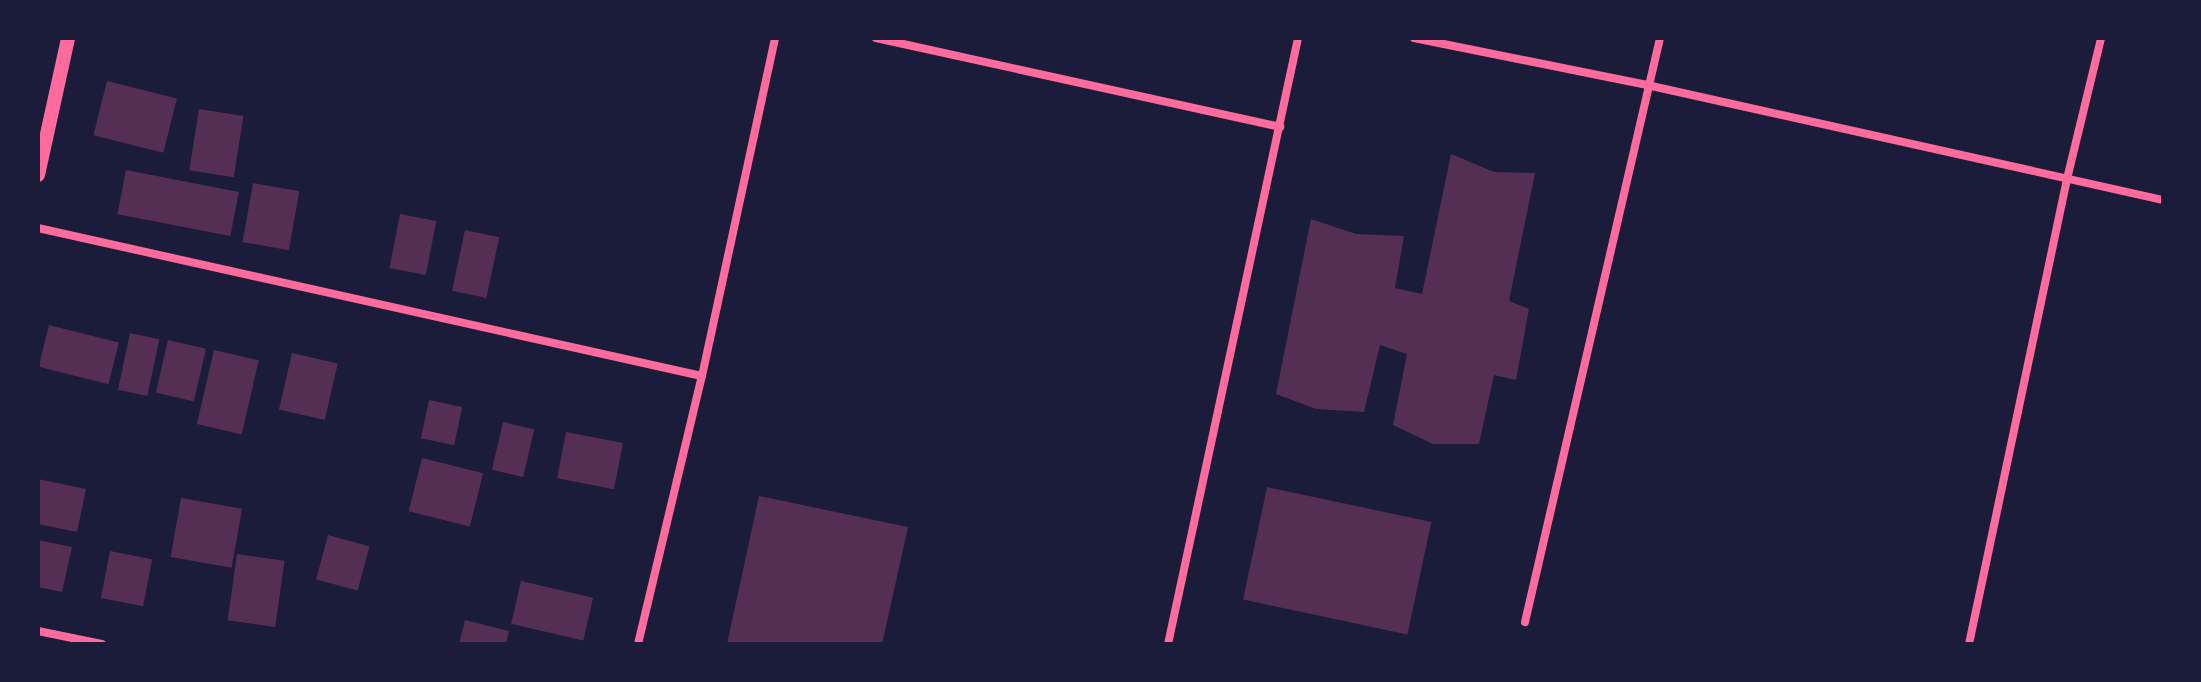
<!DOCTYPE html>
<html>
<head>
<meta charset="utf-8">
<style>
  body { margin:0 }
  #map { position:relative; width:2201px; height:682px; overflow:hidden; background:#1b1b3a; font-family:Commissioner,sans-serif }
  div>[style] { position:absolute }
  .building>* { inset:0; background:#542f53; transform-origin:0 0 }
  .minor>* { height:8px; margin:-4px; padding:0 4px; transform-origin:4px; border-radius:4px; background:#ff6b9d }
  .tertiary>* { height:14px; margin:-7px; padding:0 7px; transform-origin:7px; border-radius:7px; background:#ff6b9d }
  span { translate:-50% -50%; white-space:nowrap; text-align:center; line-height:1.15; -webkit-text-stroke:8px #1b1b3a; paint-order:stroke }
  .frame { position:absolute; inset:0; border:40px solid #1b1b3a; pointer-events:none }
</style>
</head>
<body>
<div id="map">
  <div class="building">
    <div style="left:107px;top:81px;width:72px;height:56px;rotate:14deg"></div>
    <div style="left:199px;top:109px;width:45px;height:62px;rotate:9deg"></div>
    <div style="clip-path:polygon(1451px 154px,1494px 172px,1535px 173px,1509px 301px,1529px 309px,1516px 380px,1494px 375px,1479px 444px,1433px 444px,1393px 425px,1407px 354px,1380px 345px,1364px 412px,1316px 409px,1276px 394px,1311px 219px,1356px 234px,1404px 236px,1395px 288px,1422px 294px)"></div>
    <div style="left:126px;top:170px;width:115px;height:45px;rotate:11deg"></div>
    <div style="left:253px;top:183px;width:47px;height:60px;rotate:10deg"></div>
    <div style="left:400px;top:214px;width:37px;height:55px;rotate:11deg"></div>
    <div style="left:465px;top:230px;width:35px;height:62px;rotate:12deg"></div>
    <div style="left:49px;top:325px;width:72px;height:43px;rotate:14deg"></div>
    <div style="left:130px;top:333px;width:30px;height:58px;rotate:12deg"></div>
    <div style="left:168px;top:340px;width:39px;height:54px;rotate:13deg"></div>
    <div style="left:214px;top:350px;width:46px;height:76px;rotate:13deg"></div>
    <div style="left:292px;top:353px;width:47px;height:58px;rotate:13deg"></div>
    <div style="left:429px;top:400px;width:34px;height:39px;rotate:12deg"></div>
    <div style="left:503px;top:422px;width:32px;height:49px;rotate:13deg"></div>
    <div style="left:566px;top:432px;width:58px;height:47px;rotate:11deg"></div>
    <div style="left:422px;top:458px;width:63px;height:55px;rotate:14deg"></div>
    <div style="clip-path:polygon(38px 479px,86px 489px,77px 532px,38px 524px)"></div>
    <div style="left:1267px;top:487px;width:168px;height:115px;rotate:12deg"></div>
    <div style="clip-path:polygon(759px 496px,908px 527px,882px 644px,727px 644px)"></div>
    <div style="left:181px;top:498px;width:62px;height:60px;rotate:10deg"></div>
    <div style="left:328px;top:535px;width:43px;height:46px;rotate:15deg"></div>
    <div style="clip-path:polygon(38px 540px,72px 547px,62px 592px,38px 587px)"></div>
    <div style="left:110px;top:551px;width:43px;height:48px;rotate:11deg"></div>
    <div style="left:237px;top:554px;width:48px;height:67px;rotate:8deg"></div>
    <div style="left:521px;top:581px;width:74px;height:44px;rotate:13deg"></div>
    <div style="clip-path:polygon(465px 620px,509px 631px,506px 644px,459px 644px)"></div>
  </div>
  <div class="minor">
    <div style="left:876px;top:38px;width:414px;rotate:12.4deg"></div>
    <div style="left:1414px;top:38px;width:238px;rotate:11.4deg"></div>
    <div style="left:1647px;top:85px;width:529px;rotate:12.56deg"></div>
    <div style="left:38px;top:228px;width:680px;rotate:12.57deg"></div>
    <div style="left:1525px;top:622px;width:599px;rotate:-76.98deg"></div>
    <div style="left:38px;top:631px;width:65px;rotate:11.5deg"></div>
    <div style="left:638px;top:644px;width:276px;rotate:-76.6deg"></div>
    <div style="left:702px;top:376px;width:346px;rotate:-77.8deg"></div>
    <div style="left:1168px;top:644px;width:620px;rotate:-77.89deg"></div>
    <div style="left:1969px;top:644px;width:475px;rotate:-78.1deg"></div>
    <div style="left:2067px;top:179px;width:145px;rotate:-76.4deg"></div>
  </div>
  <div class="tertiary">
    <div style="left:38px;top:175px;width:140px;rotate:-77.6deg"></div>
  </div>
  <div class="frame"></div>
</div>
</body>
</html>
